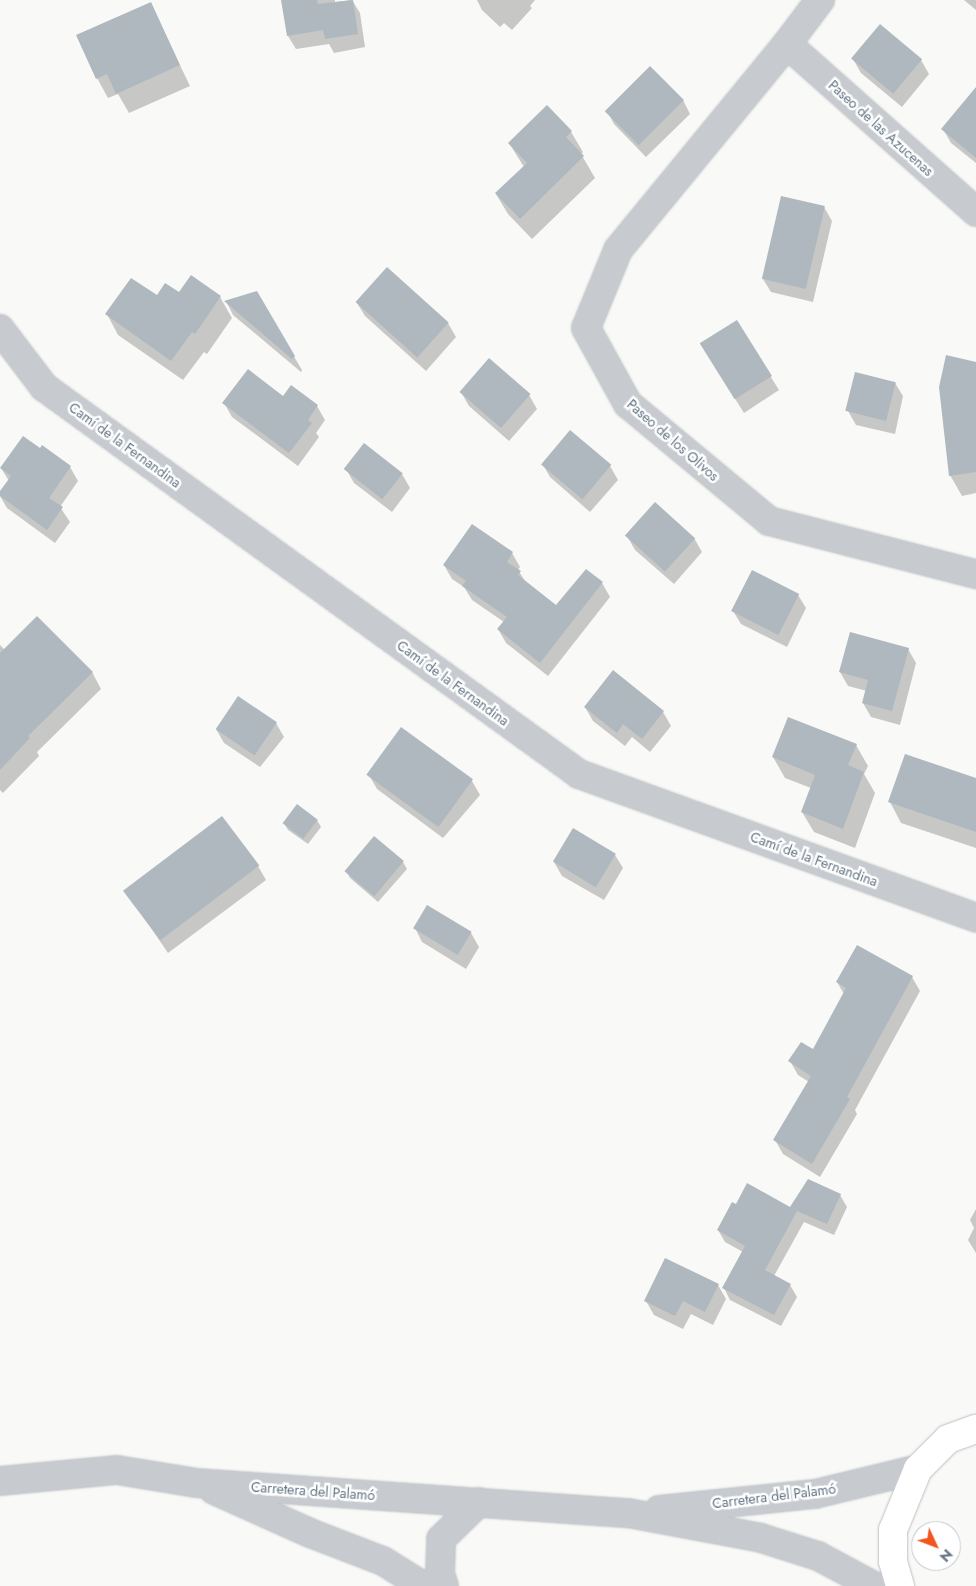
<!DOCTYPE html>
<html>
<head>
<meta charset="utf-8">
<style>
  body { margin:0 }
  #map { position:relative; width:976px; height:1586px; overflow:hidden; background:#f9f9f7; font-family:Jost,sans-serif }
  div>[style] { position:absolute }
  .shadow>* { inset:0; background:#0003 }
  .building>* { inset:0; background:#afb8be; transform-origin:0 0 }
  .roads { filter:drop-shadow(0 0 1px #bcc0c4) drop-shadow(0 0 1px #bcc0c4) }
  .minor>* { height:28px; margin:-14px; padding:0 14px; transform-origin:14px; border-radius:14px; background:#c7cbcf }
  .major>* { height:28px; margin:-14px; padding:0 14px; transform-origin:14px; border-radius:14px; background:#fff }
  span { translate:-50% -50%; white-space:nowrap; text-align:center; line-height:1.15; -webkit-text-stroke:5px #fff; paint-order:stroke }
  .street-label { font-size:14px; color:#627484 }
  .north { position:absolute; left:911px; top:1521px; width:50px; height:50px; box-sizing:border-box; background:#fff; border:1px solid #c0c7ce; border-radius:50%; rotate:133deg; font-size:14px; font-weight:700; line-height:20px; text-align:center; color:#627484 }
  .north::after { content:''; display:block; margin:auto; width:18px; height:22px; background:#f2551e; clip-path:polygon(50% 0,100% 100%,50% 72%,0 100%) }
</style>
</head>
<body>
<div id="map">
  <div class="shadow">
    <div style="clip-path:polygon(283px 0,335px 0,335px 2px,352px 0,360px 13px,365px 47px,334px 53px,329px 44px,296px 49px,288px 36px)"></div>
    <div style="clip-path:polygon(477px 0,535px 0,530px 6px,532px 8px,512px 30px,504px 23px,500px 27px,482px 10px)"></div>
    <div style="clip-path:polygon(964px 0,976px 0,976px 10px)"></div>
    <div style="clip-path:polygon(150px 3px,190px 86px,129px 113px,118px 94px,108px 98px,97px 78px)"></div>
    <div style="clip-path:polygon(853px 59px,921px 60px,929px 74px,902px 107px,861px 73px)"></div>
    <div style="clip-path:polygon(683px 100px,690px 114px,646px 157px,614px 124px,607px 111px)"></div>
    <div style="clip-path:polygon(976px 100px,976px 163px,951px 143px,943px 129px)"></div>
    <div style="clip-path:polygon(571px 132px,583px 152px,581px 154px,595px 178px,532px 239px,508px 214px,496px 194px,524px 167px,509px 143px)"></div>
    <div style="clip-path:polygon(824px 207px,832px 221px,813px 302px,771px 292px,763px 279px)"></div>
    <div style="clip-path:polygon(388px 269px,448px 323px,456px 337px,426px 371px,365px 316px,357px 303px)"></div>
    <div style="clip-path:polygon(191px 277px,220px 297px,232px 318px,207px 354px,204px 352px,183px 380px,118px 335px,107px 314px,157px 297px,179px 294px)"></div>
    <div style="clip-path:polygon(256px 292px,302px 370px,301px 372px,233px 315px,226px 301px)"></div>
    <div style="clip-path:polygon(736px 321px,779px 390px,744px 413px,709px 357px)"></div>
    <div style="clip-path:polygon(976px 364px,976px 493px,962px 496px,950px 475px)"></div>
    <div style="clip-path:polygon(895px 383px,903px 396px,895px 434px,856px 425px,848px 411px)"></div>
    <div style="clip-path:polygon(291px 387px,317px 406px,325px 420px,316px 433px,319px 437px,298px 466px,232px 417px,224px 403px,283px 397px)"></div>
    <div style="clip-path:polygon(461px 392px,529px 395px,537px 409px,509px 441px,469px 406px)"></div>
    <div style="clip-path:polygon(364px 445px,402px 474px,410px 488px,392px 512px,354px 483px,346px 469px)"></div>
    <div style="clip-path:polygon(40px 449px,70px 467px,78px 481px,60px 507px,70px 522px,55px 543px,7px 508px,0 496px,9px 481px,1px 468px)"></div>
    <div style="clip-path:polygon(542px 463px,610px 466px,618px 480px,590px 512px,550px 477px)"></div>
    <div style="clip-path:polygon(472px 525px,512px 553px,520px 567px,518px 570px,527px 584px,557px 607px,602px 583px,610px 597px,548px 676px,506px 643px,498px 629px,504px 622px,472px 600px,464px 587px,452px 579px,444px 565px)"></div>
    <div style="clip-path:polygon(627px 536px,694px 538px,702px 552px,674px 584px,635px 550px)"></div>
    <div style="clip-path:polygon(798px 595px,806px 608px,787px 647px,741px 624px,733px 611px)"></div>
    <div style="clip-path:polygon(851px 634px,908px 649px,916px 663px,900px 725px,871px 717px,863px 703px,867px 691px,848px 686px,840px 672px)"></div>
    <div style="clip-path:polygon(0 645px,5px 650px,92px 672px,101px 689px,37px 752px,39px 756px,3px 793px,0 790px)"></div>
    <div style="clip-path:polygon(585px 707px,663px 712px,671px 726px,650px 752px,632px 737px,625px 746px,593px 721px)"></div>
    <div style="clip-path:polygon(276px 723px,284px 737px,260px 767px,224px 743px,216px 729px)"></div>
    <div style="clip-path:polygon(402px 729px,472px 781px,480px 795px,443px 838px,377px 789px,369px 775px)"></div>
    <div style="clip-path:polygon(856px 745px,868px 766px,864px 774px,875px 793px,855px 848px,814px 832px,802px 812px,811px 788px,785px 778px,773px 757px)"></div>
    <div style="clip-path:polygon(976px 780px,976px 848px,901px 823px,890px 802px)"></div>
    <div style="clip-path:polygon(317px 820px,321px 827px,308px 844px,288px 830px,284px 823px)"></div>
    <div style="clip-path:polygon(615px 855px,623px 868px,604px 900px,562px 876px,554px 862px)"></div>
    <div style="clip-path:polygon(403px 862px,407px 869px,378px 902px,350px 878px,346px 871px)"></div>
    <div style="clip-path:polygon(258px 866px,266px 880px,168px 953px,125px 890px)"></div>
    <div style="clip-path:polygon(428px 907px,471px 933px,479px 947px,466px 969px,422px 942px,415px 928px)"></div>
    <div style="clip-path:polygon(912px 977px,920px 991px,855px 1110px,857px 1114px,820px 1177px,783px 1154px,775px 1140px,809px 1082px,798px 1075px,790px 1061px,813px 1050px,844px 994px,837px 982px)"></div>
    <div style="clip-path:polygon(840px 1195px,847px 1207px,834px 1235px,804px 1222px,774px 1276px,790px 1285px,797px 1297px,781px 1326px,730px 1300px,724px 1288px,743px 1252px,725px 1242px,718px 1230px,736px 1206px,791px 1209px)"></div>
    <div style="clip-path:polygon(976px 1209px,976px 1253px,968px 1240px,974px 1228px,970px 1220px)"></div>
    <div style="clip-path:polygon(718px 1285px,726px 1299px,713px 1325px,691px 1314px,683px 1329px,654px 1315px,646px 1301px)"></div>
  </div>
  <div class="building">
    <div style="clip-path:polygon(281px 0,317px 0,318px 4px,353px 0,358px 34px,325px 39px,323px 30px,287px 36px)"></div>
    <div style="clip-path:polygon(151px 2px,180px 65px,116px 94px,107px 74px,96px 79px,76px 35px)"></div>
    <div style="left:880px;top:24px;width:55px;height:45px;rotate:40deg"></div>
    <div style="left:650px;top:66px;width:48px;height:64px;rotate:45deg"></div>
    <div style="clip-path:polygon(976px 87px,976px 158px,941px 129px)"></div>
    <div style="clip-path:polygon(547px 105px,572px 131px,566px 137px,584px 156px,520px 219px,495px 193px,527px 163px,508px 143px)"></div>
    <div style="left:781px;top:196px;width:45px;height:85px;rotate:13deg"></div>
    <div style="left:387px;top:267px;width:83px;height:47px;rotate:42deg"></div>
    <div style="clip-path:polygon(191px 275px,221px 296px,195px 334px,192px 332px,171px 361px,105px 314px,131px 278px,157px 295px,165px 283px,179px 292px)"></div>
    <div style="clip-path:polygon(257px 291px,295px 356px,292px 359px,224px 301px)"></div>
    <div style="left:737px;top:320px;width:66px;height:44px;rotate:58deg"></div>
    <div style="clip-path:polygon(946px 355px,976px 362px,976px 472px,949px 476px,939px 387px)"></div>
    <div style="left:489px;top:358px;width:55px;height:45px;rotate:41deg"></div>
    <div style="clip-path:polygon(248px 369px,283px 396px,291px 385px,318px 405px,308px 420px,312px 423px,289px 453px,222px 403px)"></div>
    <div style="left:855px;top:372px;width:42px;height:40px;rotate:14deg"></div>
    <div style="left:570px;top:430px;width:54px;height:45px;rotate:40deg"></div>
    <div style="clip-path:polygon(23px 436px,40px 448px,42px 445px,71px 466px,49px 498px,63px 507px,47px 530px,0 496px,0 491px,11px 476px,0 468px)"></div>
    <div style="left:364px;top:443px;width:49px;height:33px;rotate:38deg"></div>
    <div style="left:655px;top:502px;width:54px;height:45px;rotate:42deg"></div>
    <div style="clip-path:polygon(472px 524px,513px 552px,507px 562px,521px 571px,518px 575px,556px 605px,586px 569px,603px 582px,540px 663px,497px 629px,507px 617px,462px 586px,466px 581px,443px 565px)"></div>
    <div style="left:752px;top:570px;width:53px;height:46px;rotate:27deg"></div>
    <div style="clip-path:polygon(37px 616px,93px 672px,28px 736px,30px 738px,0 770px,0 653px)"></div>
    <div style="clip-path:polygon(850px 632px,909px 648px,892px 711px,862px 703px,868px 680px,839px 672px)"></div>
    <div style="clip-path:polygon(613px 670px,664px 711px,642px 739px,623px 724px,617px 733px,584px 707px)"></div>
    <div style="left:238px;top:696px;width:47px;height:40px;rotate:34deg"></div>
    <div style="clip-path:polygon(788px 717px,857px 744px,848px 765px,864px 772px,843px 829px,801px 812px,815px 775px,772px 757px)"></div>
    <div style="left:401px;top:727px;width:89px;height:59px;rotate:36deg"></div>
    <div style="clip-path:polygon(905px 754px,976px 778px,976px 832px,888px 802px)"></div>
    <div style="left:297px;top:804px;width:26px;height:24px;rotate:37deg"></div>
    <div style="left:222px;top:816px;width:62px;height:124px;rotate:53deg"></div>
    <div style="left:573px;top:828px;width:50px;height:39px;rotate:31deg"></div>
    <div style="left:374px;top:836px;width:39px;height:46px;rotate:40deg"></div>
    <div style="left:427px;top:905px;width:52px;height:27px;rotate:31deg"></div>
    <div style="clip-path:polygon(857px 945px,913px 976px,847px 1097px,850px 1099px,812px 1164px,773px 1140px,811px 1076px,788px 1061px,801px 1042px,813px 1049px,846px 988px,836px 982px)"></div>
    <div style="clip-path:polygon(808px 1179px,841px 1194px,827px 1224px,797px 1211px,765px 1270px,791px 1284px,774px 1315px,722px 1288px,745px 1246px,717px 1230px,732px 1202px,736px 1204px,747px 1183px,790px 1207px)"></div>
    <div style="clip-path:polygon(665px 1258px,719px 1284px,705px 1312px,683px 1301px,675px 1316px,644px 1301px)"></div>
  </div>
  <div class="roads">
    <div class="minor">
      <div style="left:820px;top:0;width:55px;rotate:126.9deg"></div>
      <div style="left:787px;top:44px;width:266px;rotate:129.4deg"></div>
      <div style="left:618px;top:250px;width:84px;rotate:112.3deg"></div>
      <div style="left:586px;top:328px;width:87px;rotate:61.1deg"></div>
      <div style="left:628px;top:404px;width:183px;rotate:39.7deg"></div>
      <div style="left:769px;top:521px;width:214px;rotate:14.4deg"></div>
      <div style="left:787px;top:44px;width:253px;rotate:41.6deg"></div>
      <div style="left:0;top:329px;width:73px;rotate:52.8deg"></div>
      <div style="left:44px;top:387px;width:660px;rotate:35.88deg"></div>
      <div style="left:579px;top:774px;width:422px;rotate:19.9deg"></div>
      <div style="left:0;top:1481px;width:118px;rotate:-5.4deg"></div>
      <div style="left:117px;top:1470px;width:80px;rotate:9.3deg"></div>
      <div style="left:196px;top:1483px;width:433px;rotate:4deg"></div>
      <div style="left:628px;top:1513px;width:135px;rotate:10.6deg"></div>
      <div style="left:761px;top:1538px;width:60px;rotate:17.5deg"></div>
      <div style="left:818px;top:1556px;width:64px;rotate:28.2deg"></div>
      <div style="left:214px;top:1490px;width:105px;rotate:24.1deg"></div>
      <div style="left:310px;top:1533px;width:78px;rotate:21deg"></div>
      <div style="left:383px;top:1561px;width:47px;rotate:32deg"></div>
      <div style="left:659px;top:1510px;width:157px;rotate:-5.9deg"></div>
      <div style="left:815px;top:1494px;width:106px;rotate:-13.6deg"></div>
      <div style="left:444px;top:1586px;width:13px;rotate:-108deg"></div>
      <div style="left:440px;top:1574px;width:35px;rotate:-88deg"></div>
      <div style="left:441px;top:1539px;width:53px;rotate:-44.2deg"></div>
    </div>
    <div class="major">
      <div style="left:900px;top:1586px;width:26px;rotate:-106deg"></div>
      <div style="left:893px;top:1561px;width:31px;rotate:-90deg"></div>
      <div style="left:893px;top:1530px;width:66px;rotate:-67.7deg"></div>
      <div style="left:918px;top:1469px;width:42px;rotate:-45deg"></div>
      <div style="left:948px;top:1439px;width:30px;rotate:-20deg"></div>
    </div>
  </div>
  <div class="street-label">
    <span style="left:881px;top:128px;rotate:42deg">Paseo de las Azucenas</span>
    <span style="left:673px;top:440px;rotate:41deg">Paseo de los Olivos</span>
    <span style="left:125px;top:445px;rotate:36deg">Camí de la Fernandina</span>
    <span style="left:453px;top:683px;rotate:36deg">Camí de la Fernandina</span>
    <span style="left:814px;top:859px;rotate:20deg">Camí de la Fernandina</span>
    <span style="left:313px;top:1491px;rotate:4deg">Carretera del Palamó</span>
    <span style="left:774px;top:1496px;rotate:-7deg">Carretera del Palamó</span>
  </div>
  <div class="north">N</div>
</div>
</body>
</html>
